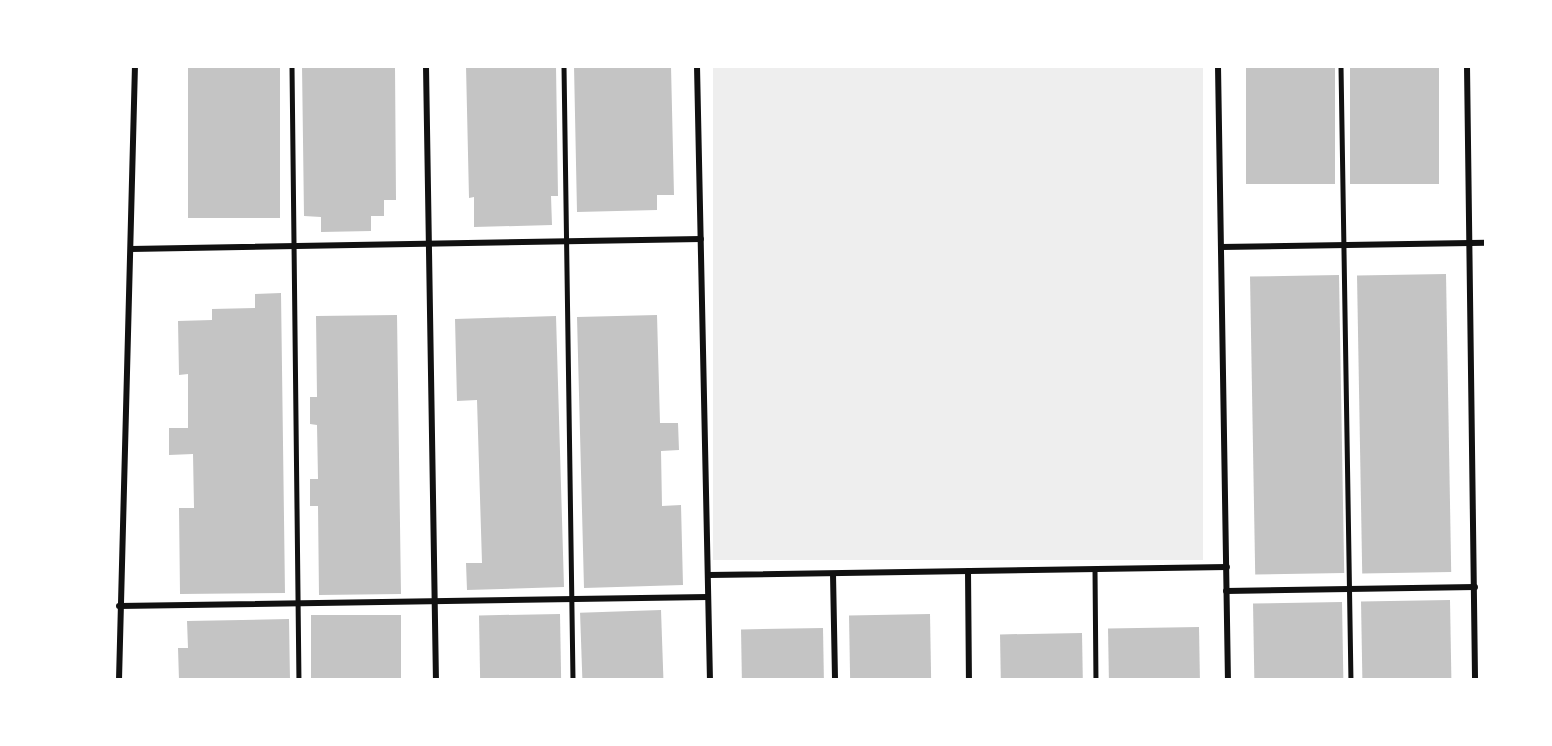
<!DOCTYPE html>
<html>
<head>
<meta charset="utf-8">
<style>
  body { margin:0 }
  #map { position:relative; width:1552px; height:746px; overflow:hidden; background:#fff; font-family:"Public Sans",sans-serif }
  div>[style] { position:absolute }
  .green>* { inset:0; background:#eee; transform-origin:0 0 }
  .building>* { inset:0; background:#c4c4c4; transform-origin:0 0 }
  .service>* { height:4.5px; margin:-2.25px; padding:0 2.25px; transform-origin:2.25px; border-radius:2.25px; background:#111 }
  .minor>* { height:6px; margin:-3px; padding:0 3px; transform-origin:3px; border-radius:3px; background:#111 }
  span { translate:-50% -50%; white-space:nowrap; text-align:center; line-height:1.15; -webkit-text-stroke:4.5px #fff; paint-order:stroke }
  .frame { position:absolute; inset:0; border:68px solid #fff; pointer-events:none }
</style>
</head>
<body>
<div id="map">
  <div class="green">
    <div style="left:713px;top:66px;width:490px;height:494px"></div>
  </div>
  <div class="building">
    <div style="left:188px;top:66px;width:92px;height:152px"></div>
    <div style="clip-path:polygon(302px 66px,395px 66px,396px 200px,384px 200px,384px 216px,371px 216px,371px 231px,321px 232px,321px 217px,304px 216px)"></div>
    <div style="clip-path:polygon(466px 66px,556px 66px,558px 196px,551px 196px,552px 225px,474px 227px,474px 197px,469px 198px)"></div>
    <div style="clip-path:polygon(574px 66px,671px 66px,674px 195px,657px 195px,657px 210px,577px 212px)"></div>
    <div style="left:1246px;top:66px;width:89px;height:118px"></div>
    <div style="left:1350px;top:66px;width:89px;height:118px"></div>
    <div style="left:1446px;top:274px;width:298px;height:89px;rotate:89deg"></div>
    <div style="left:1339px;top:275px;width:298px;height:89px;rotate:89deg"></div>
    <div style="clip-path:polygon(281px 293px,285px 593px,180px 594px,179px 508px,194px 508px,193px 454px,169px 455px,169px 428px,188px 428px,188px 374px,179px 375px,178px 321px,212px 320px,212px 309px,255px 308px,255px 294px)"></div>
    <div style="clip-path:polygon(397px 315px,401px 594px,319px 595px,318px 506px,310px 506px,310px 479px,318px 479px,317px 425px,310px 424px,310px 397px,317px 397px,316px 316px)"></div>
    <div style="clip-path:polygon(657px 315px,660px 423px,678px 423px,679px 450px,661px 451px,662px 506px,681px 505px,683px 585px,584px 588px,577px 317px)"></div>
    <div style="clip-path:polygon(556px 316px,564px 587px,467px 590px,466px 563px,482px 563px,477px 400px,457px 401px,455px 319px)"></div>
    <div style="left:1450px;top:600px;width:80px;height:89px;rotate:89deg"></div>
    <div style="left:1342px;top:602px;width:78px;height:89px;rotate:89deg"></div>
    <div style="left:661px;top:610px;width:70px;height:81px;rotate:88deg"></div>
    <div style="left:560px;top:614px;width:66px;height:81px;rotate:89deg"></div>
    <div style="left:930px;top:614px;width:66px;height:81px;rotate:89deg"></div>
    <div style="left:401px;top:615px;width:65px;height:90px;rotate:90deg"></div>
    <div style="clip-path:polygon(289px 619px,290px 680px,179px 680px,178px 648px,188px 648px,187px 621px)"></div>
    <div style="left:1199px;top:627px;width:53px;height:91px;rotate:89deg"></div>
    <div style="left:823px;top:628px;width:52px;height:82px;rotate:89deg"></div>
    <div style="left:1082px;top:633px;width:47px;height:82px;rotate:89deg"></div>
  </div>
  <div class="service">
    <div style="left:292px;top:66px;width:614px;rotate:89.35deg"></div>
    <div style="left:564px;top:66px;width:614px;rotate:89.16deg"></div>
    <div style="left:1341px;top:66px;width:614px;rotate:89.07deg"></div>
    <div style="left:1095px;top:569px;width:111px;rotate:89.5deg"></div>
  </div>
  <div class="minor">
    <div style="left:426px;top:66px;width:614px;rotate:89.07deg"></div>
    <div style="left:697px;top:66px;width:614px;rotate:88.79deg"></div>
    <div style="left:1218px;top:66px;width:614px;rotate:89.07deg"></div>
    <div style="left:1467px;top:66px;width:614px;rotate:89.25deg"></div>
    <div style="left:1221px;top:247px;width:265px;rotate:-0.9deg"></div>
    <div style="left:131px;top:249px;width:570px;rotate:-1.01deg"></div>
    <div style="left:968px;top:571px;width:109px;rotate:89.5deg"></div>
    <div style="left:833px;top:574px;width:106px;rotate:88.9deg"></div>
    <div style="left:709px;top:575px;width:518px;rotate:-0.88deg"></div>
    <div style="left:1226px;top:591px;width:249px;rotate:-0.9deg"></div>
    <div style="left:119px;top:606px;width:589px;rotate:-0.88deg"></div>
    <div style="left:119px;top:680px;width:614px;rotate:-88.51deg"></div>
  </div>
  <div class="frame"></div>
</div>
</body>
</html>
